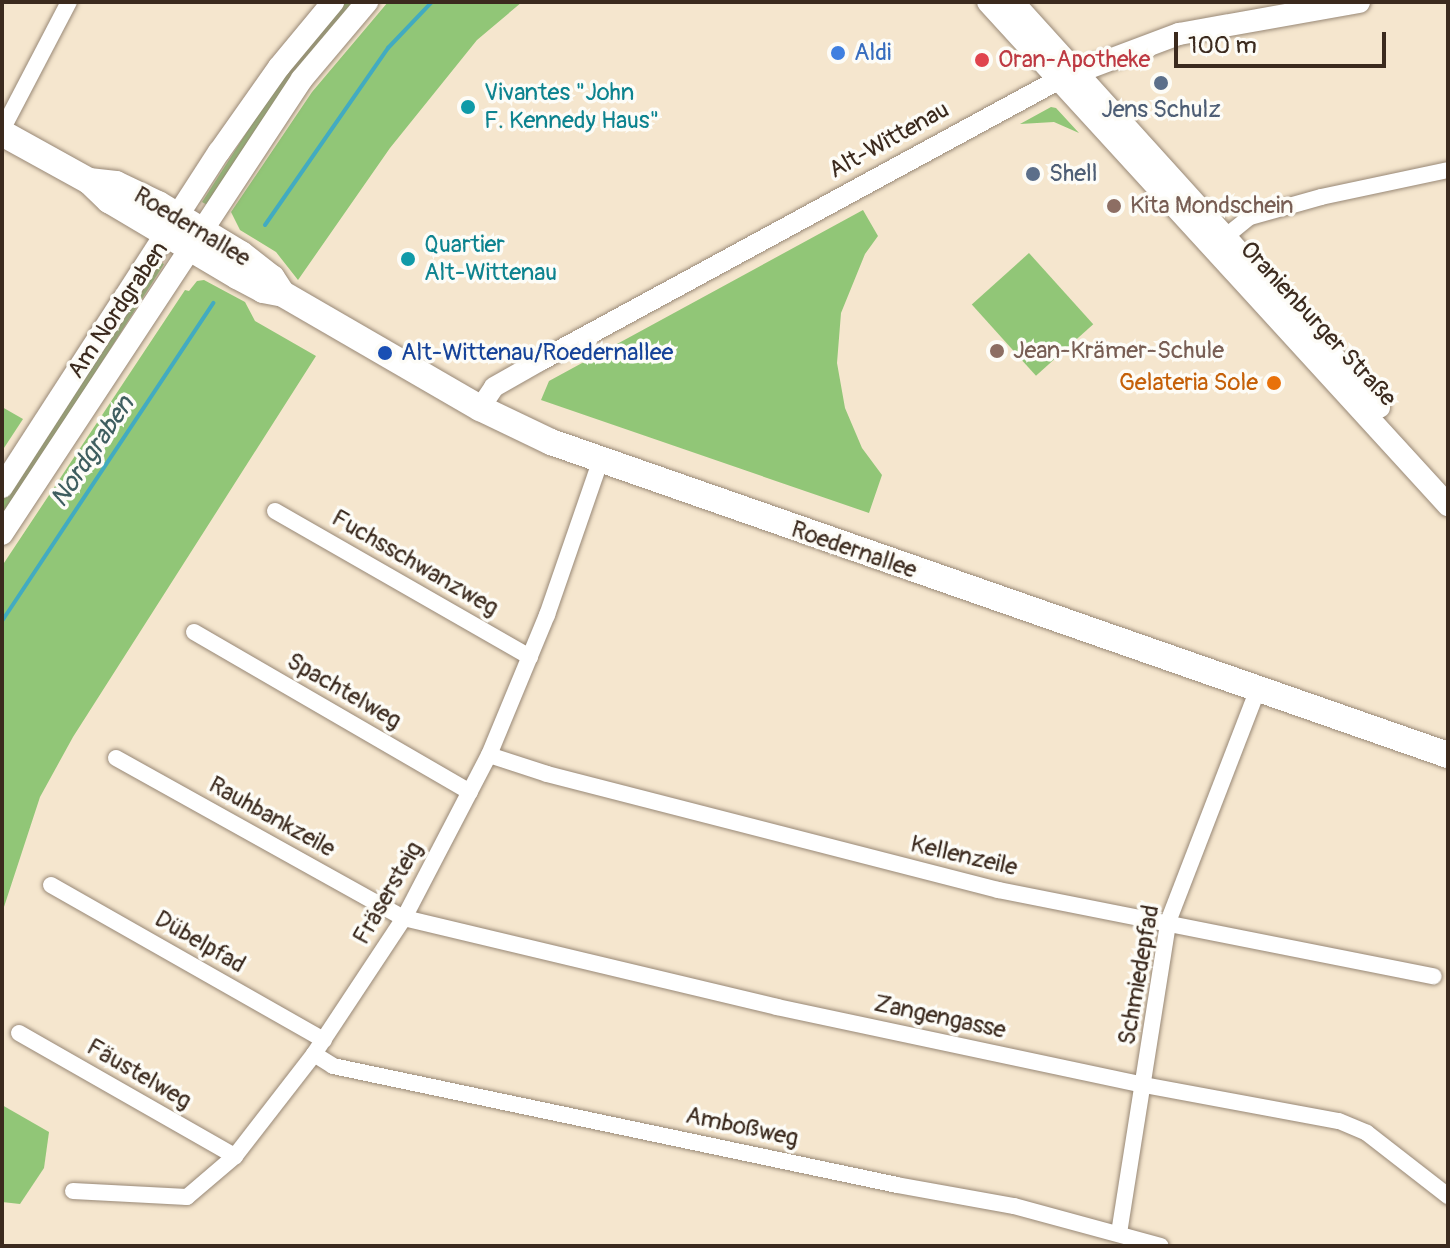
<!DOCTYPE html>
<html>
<head>
<meta charset="utf-8">
<style>
  body { margin:0 }
  #map { position:relative; width:1450px; height:1248px; overflow:hidden; background:#f5e6ce; font-family:Pangolin,sans-serif }
  div>[style] { position:absolute }
  .green>* { inset:0; background:#91c677; transform-origin:0 0 }
  .stream>* { height:4px; margin:-2px; padding:0 2px; transform-origin:2px; border-radius:2px; background:#42abc1 }
  .roads { filter:drop-shadow(0 0 2px #988876) drop-shadow(0 0 2px #988876) }
  .minor>* { height:16px; margin:-8px; padding:0 8px; transform-origin:8px; border-radius:8px; background:#fff }
  .tertiary>* { height:20px; margin:-10px; padding:0 10px; transform-origin:10px; border-radius:10px; background:#fff }
  .secondary>* { height:22px; margin:-11px; padding:0 11px; transform-origin:11px; border-radius:11px; background:#fff }
  .primary>* { height:26px; margin:-13px; padding:0 13px; transform-origin:13px; border-radius:13px; background:#fff }
  .dots>* { width:22px; height:22px; translate:-50% -50%; box-sizing:border-box; border:4px solid #fdfcf7; border-radius:50% }
  span { translate:-50% -50%; white-space:nowrap; text-align:center; line-height:1.15; -webkit-text-stroke:7px #fdfcf7; paint-order:stroke }
  .shop-label { font-size:24px; color:#366cbe }
  .left { translate:0 -50%; text-align:left }
  .health-label { font-size:24px; color:#be3a42 }
  .culture-label { font-size:24px; color:#0d838f }
  .service-label { font-size:24px; color:#4e5e75 }
  .street-label { font-size:24px; color:#3b2a1e }
  .education-label { font-size:24px; color:#785e54 }
  .transit-label { font-size:24px; color:#164399 }
  .food-label { font-size:24px; color:#c56008 }
  .right { translate:-100% -50%; text-align:right }
  .water-label { font-size:26px; color:#3e5e5f; font-style:italic }
  .frame { position:absolute; inset:0; border:4px solid #3b2a1e; pointer-events:none }
  .scale { position:absolute; left:1174px; top:32px; width:212px; height:36px; box-sizing:border-box; border:4px solid #3b2a1e; border-top:0; padding-left:10px; font-size:24px; line-height:28px; white-space:nowrap; color:#3b2a1e; -webkit-text-stroke:6px #fdfcf7; paint-order:stroke }
</style>
</head>
<body>
<div id="map">
  <div class="green">
    <div style="clip-path:polygon(343px 2px,357px 2px,209px 206px,202px 202px,286px 71px)"></div>
    <div style="clip-path:polygon(388px 2px,522px 2px,477px 40px,390px 148px,298px 280px,276px 252px,240px 230px,231px 212px,312px 92px)"></div>
    <div style="clip-path:polygon(1051px 107px,1056px 108px,1079px 133px,1054px 122px,1020px 124px)"></div>
    <div style="clip-path:polygon(863px 210px,878px 236px,865px 254px,841px 313px,837px 363px,845px 408px,862px 448px,882px 475px,869px 513px,541px 400px,549px 381px)"></div>
    <div style="left:1029px;top:253px;width:96px;height:77px;rotate:48deg"></div>
    <div style="clip-path:polygon(156px 260px,164px 264px,2px 520px,2px 501px)"></div>
    <div style="clip-path:polygon(204px 280px,245px 302px,255px 321px,316px 356px,73px 737px,40px 797px,2px 913px,2px 566px,185px 290px,189px 291px,197px 281px)"></div>
    <div style="clip-path:polygon(2px 407px,23px 419px,2px 451px)"></div>
    <div style="clip-path:polygon(2px 1105px,49px 1132px,44px 1168px,20px 1204px,2px 1202px)"></div>
  </div>
  <div class="stream">
    <div style="left:265px;top:225px;width:216px;rotate:-55.2deg"></div>
    <div style="left:388px;top:48px;width:64px;rotate:-46.3deg"></div>
    <div style="left:2px;top:621px;width:382px;rotate:-56.4deg"></div>
  </div>
  <div class="roads">
    <div class="minor">
      <div style="left:2px;top:130px;width:144px;rotate:-62.4deg"></div>
      <div style="left:1225px;top:237px;width:32px;rotate:-39deg"></div>
      <div style="left:1250px;top:217px;width:74px;rotate:-15.7deg"></div>
      <div style="left:1321px;top:197px;width:130px;rotate:-12deg"></div>
      <div style="left:275px;top:511px;width:294px;rotate:29.8deg"></div>
      <div style="left:194px;top:632px;width:319px;rotate:30.1deg"></div>
      <div style="left:489px;top:755px;width:61px;rotate:18.1deg"></div>
      <div style="left:547px;top:774px;width:466px;rotate:14.4deg"></div>
      <div style="left:998px;top:890px;width:444px;rotate:11.2deg"></div>
      <div style="left:116px;top:758px;width:329px;rotate:29.1deg"></div>
      <div style="left:404px;top:918px;width:383px;rotate:13.4deg"></div>
      <div style="left:777px;top:1007px;width:375px;rotate:12deg"></div>
      <div style="left:1144px;top:1085px;width:198px;rotate:10.5deg"></div>
      <div style="left:1339px;top:1121px;width:30px;rotate:23deg"></div>
      <div style="left:1367px;top:1133px;width:103px;rotate:37.9deg"></div>
      <div style="left:51px;top:885px;width:314px;rotate:29.6deg"></div>
      <div style="left:19px;top:1033px;width:249px;rotate:29.7deg"></div>
      <div style="left:314px;top:1054px;width:22px;rotate:32deg"></div>
      <div style="left:333px;top:1066px;width:576px;rotate:11.91deg"></div>
      <div style="left:897px;top:1185px;width:119px;rotate:10.2deg"></div>
      <div style="left:1014px;top:1206px;width:152px;rotate:15.2deg"></div>
      <div style="left:73px;top:1191px;width:114px;rotate:3deg"></div>
      <div style="left:187px;top:1197px;width:63px;rotate:-40.5deg"></div>
      <div style="left:235px;top:1156px;width:129px;rotate:-52.2deg"></div>
      <div style="left:314px;top:1054px;width:163px;rotate:-56.5deg"></div>
      <div style="left:404px;top:918px;width:184px;rotate:-62.5deg"></div>
      <div style="left:489px;top:755px;width:152px;rotate:-67.5deg"></div>
      <div style="left:547px;top:615px;width:162px;rotate:-70.9deg"></div>
      <div style="left:1119px;top:1233px;width:315px;rotate:-81deg"></div>
      <div style="left:1168px;top:922px;width:250px;rotate:-68.9deg"></div>
    </div>
    <div class="tertiary">
      <div style="left:480px;top:408px;width:25px;rotate:-56deg"></div>
      <div style="left:494px;top:387px;width:53px;rotate:-29.5deg"></div>
      <div style="left:540px;top:361px;width:589px;rotate:-28.48deg"></div>
    </div>
    <div class="secondary">
      <div style="left:988px;top:2px;width:682px;rotate:47.56deg"></div>
      <div style="left:1013px;top:2px;width:546px;rotate:47.9deg"></div>
      <div style="left:1067px;top:76px;width:120px;rotate:-20.6deg"></div>
      <div style="left:1179px;top:34px;width:183px;rotate:-10.1deg"></div>
      <div style="left:2px;top:487px;width:399px;rotate:-57.1deg"></div>
      <div style="left:219px;top:152px;width:104px;rotate:-54.8deg"></div>
      <div style="left:279px;top:67px;width:85px;rotate:-50.3deg"></div>
      <div style="left:2px;top:534px;width:545px;rotate:-56.6deg"></div>
      <div style="left:302px;top:79px;width:101px;rotate:-49.8deg"></div>
    </div>
    <div class="primary">
      <div style="left:2px;top:133px;width:99px;rotate:28.9deg"></div>
      <div style="left:89px;top:181px;width:28px;rotate:44deg"></div>
      <div style="left:109px;top:200px;width:149px;rotate:30.7deg"></div>
      <div style="left:237px;top:276px;width:30px;rotate:28deg"></div>
      <div style="left:263px;top:290px;width:20px;rotate:11deg"></div>
      <div style="left:283px;top:294px;width:228px;rotate:30.1deg"></div>
      <div style="left:480px;top:408px;width:79px;rotate:25.6deg"></div>
      <div style="left:551px;top:442px;width:950px;rotate:19.24deg"></div>
      <div style="left:89px;top:181px;width:27px;rotate:6deg"></div>
      <div style="left:116px;top:184px;width:47px;rotate:25.5deg"></div>
      <div style="left:158px;top:204px;width:97px;rotate:31.1deg"></div>
      <div style="left:241px;top:254px;width:39px;rotate:38deg"></div>
      <div style="left:272px;top:278px;width:17px;rotate:57deg"></div>
    </div>
  </div>
  <div class="dots">
    <div style="left:838px;top:53px;background:#3f7fe0"></div>
    <div style="left:982px;top:60px;background:#e0444e"></div>
    <div style="left:1161px;top:83px;background:#5c6f8a"></div>
    <div style="left:468px;top:107px;background:#0f9aa8"></div>
    <div style="left:1033px;top:174px;background:#5c6f8a"></div>
    <div style="left:1114px;top:206px;background:#8d6e63"></div>
    <div style="left:408px;top:259px;background:#0f9aa8"></div>
    <div style="left:997px;top:351px;background:#8d6e63"></div>
    <div style="left:385px;top:353px;background:#1a4fb4"></div>
    <div style="left:1274px;top:383px;background:#e8710a"></div>
  </div>
  <div class="shop-label">
    <span class="left" style="left:854px;top:53px">Aldi</span>
  </div>
  <div class="health-label">
    <span class="left" style="left:998px;top:60px">Oran-Apotheke</span>
  </div>
  <div class="culture-label">
    <span class="left" style="left:484px;top:107px">Vivantes "John<br>F. Kennedy Haus"</span>
    <span class="left" style="left:424px;top:259px">Quartier<br>Alt-Wittenau</span>
  </div>
  <div class="service-label">
    <span style="left:1161px;top:110px">Jens Schulz</span>
    <span class="left" style="left:1049px;top:174px">Shell</span>
  </div>
  <div class="street-label">
    <span style="left:889px;top:140px;rotate:-29deg">Alt-Wittenau</span>
    <span style="left:192px;top:227px;rotate:31deg">Roedernallee</span>
    <span style="left:118px;top:310px;rotate:-56deg">Am Nordgraben</span>
    <span style="left:1318px;top:324px;rotate:47deg">Oranienburger Straße</span>
    <span style="left:854px;top:550px;rotate:19deg">Roedernallee</span>
    <span style="left:415px;top:563px;rotate:30deg">Fuchsschwanzweg</span>
    <span style="left:344px;top:691px;rotate:30deg">Spachtelweg</span>
    <span style="left:272px;top:817px;rotate:29deg">Rauhbankzeile</span>
    <span style="left:964px;top:856px;rotate:13deg">Kellenzeile</span>
    <span style="left:388px;top:893px;rotate:-60deg">Fräsersteig</span>
    <span style="left:200px;top:942px;rotate:30deg">Dübelpfad</span>
    <span style="left:1139px;top:975px;rotate:-80deg">Schmiedepfad</span>
    <span style="left:940px;top:1017px;rotate:12deg">Zangengasse</span>
    <span style="left:139px;top:1074px;rotate:30deg">Fäustelweg</span>
    <span style="left:742px;top:1127px;rotate:12deg">Amboßweg</span>
  </div>
  <div class="education-label">
    <span class="left" style="left:1130px;top:206px">Kita Mondschein</span>
    <span class="left" style="left:1013px;top:351px">Jean-Krämer-Schule</span>
  </div>
  <div class="transit-label">
    <span class="left" style="left:401px;top:353px">Alt-Wittenau/Roedernallee</span>
  </div>
  <div class="food-label">
    <span class="right" style="left:1258px;top:383px">Gelateria Sole</span>
  </div>
  <div class="water-label">
    <span style="left:93px;top:452px;rotate:-56deg">Nordgraben</span>
  </div>
  <div class="frame"></div>
  <div class="scale">100 m</div>
</div>
</body>
</html>
